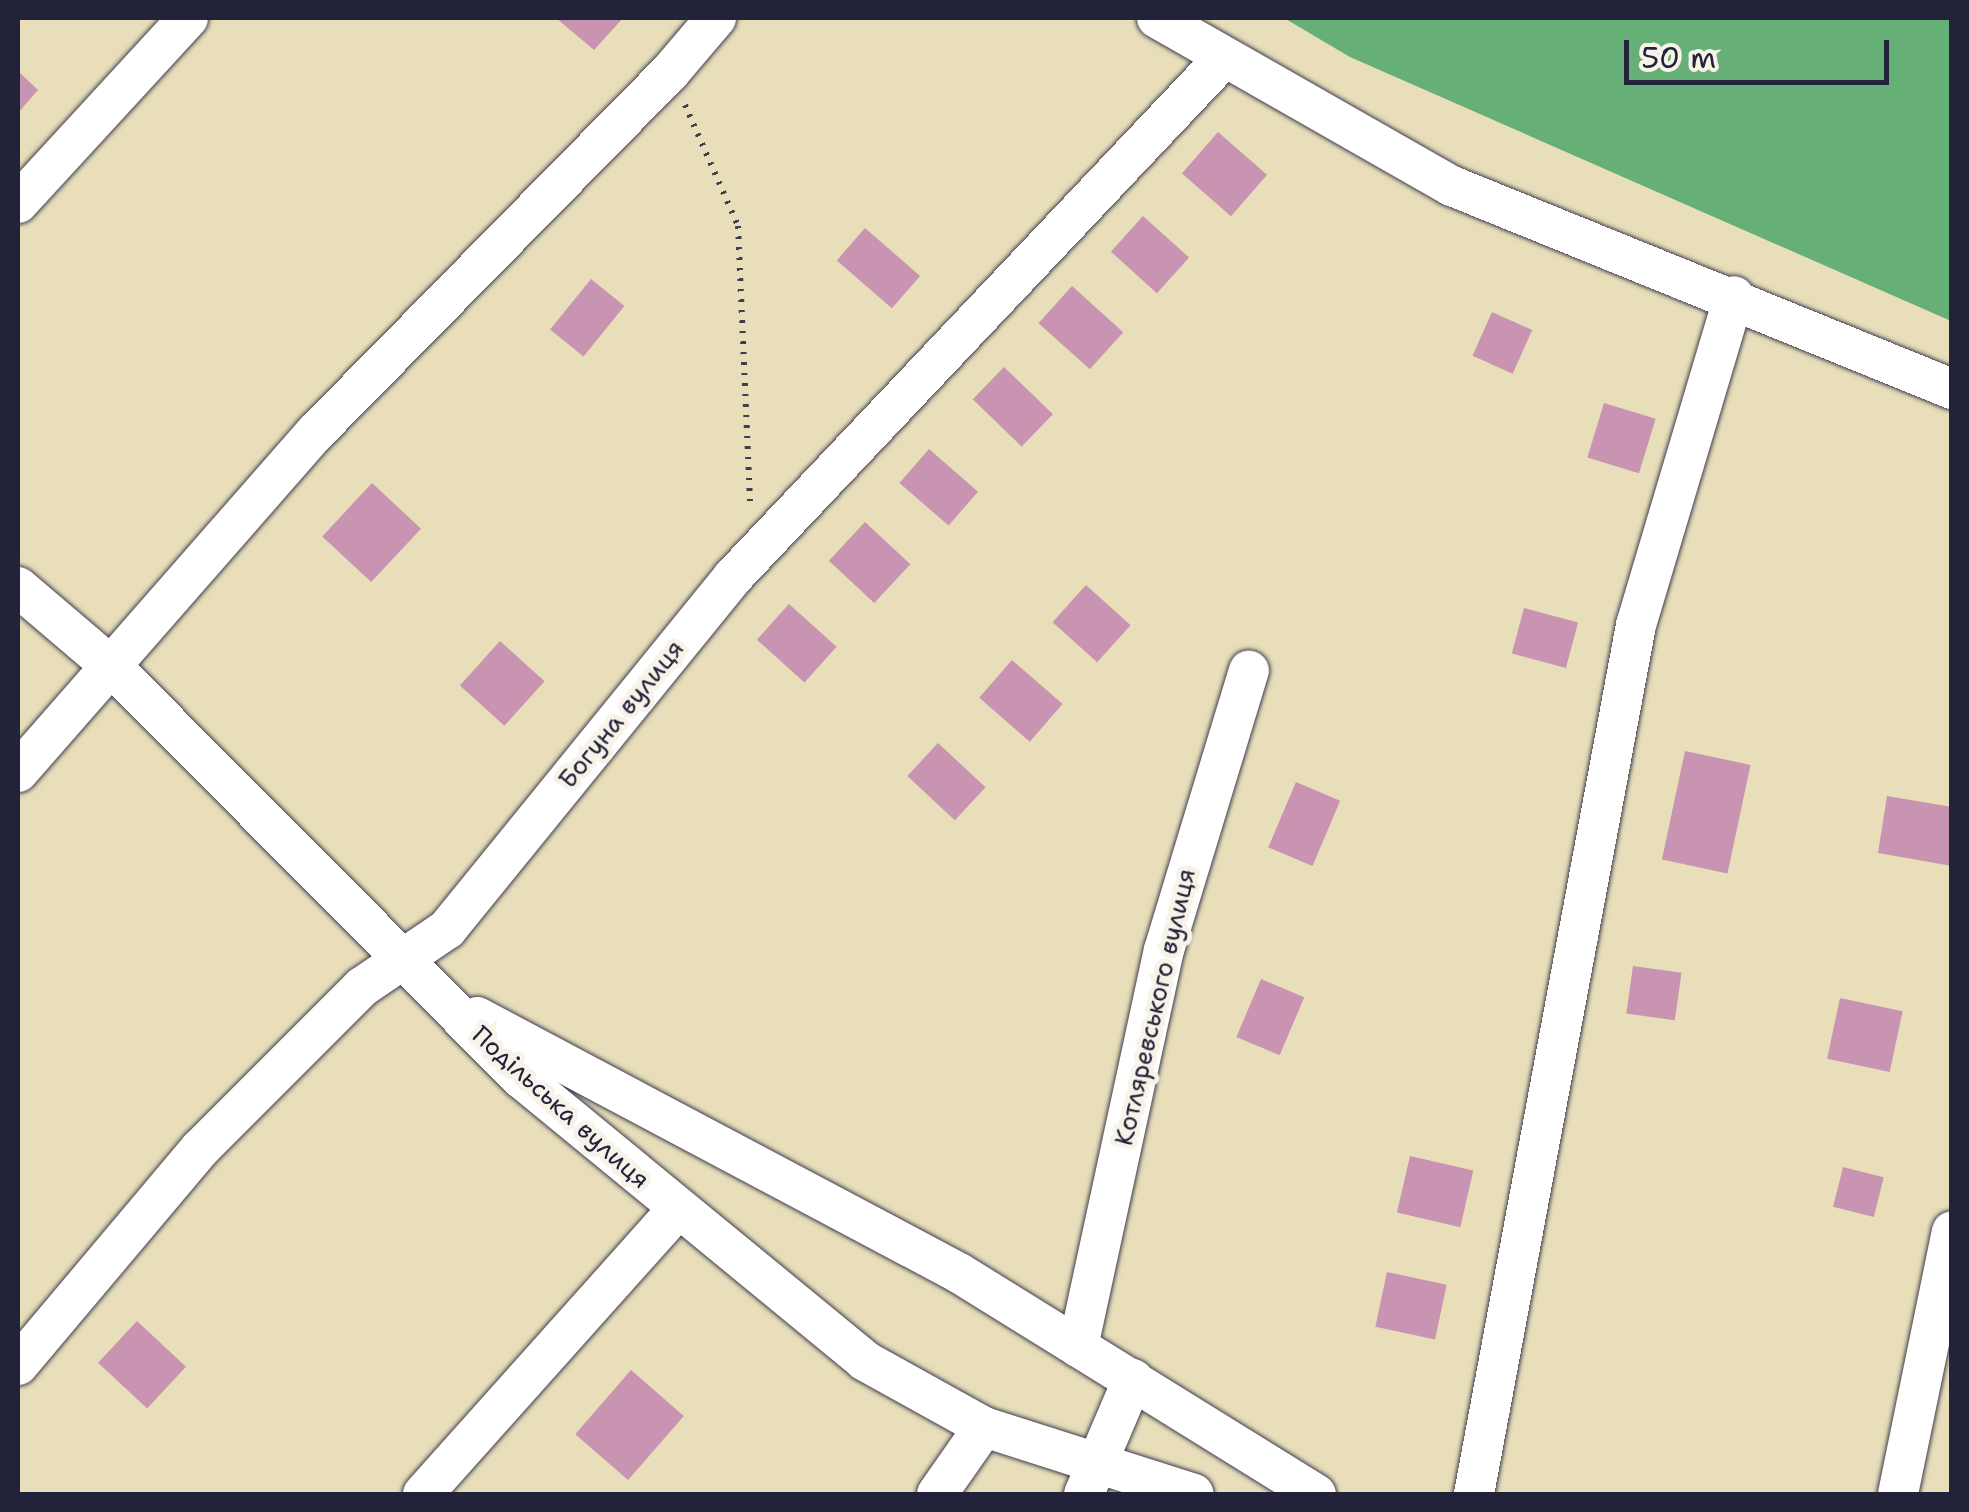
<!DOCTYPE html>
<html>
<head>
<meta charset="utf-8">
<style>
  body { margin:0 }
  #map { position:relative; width:1969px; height:1512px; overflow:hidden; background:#e8deba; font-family:"Shantell Sans",sans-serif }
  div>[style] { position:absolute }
  .forest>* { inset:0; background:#66af76 }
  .building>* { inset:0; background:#c894b2; transform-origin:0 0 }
  .path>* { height:6px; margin-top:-3px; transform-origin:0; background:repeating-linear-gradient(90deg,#403e4e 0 2.5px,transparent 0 10.5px) }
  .roads { filter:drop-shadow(0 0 2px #403e4e) drop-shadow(0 0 2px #403e4e) }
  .street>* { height:40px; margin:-20px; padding:0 20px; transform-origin:20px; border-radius:20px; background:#fff }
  span { translate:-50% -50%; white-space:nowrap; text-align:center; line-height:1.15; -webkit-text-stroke:10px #f7f3e8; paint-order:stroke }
  .street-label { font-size:25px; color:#22223b }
  .frame { position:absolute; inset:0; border:20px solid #22223b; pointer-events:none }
  .scale { position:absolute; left:1624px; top:40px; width:265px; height:45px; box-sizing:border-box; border:5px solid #22223b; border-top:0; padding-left:12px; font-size:30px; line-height:35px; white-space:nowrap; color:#22223b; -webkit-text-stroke:8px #f7f3e8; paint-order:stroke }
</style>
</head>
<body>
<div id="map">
  <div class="forest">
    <div style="clip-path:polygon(1284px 18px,1951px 18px,1951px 321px,1350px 57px)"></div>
  </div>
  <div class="building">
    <div style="clip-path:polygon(556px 18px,623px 18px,594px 50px)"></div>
    <div style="clip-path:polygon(18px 71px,38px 90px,18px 113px)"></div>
    <div style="left:1218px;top:132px;width:65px;height:55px;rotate:41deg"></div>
    <div style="left:1143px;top:216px;width:62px;height:48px;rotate:42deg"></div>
    <div style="left:865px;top:228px;width:73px;height:43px;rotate:41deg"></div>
    <div style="left:591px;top:279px;width:43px;height:65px;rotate:39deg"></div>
    <div style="left:1072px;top:286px;width:69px;height:50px;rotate:42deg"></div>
    <div style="left:1492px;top:312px;width:44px;height:48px;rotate:24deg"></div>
    <div style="left:1004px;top:367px;width:68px;height:45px;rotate:44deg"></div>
    <div style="left:1604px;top:403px;width:54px;height:57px;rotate:17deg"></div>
    <div style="left:929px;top:449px;width:65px;height:45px;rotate:41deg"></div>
    <div style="left:372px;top:483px;width:67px;height:73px;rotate:43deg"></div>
    <div style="left:865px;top:522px;width:62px;height:53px;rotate:43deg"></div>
    <div style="left:1086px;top:585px;width:60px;height:50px;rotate:42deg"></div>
    <div style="left:789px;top:604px;width:64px;height:48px;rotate:42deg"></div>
    <div style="left:1524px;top:608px;width:56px;height:47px;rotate:15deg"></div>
    <div style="left:500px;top:641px;width:60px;height:60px;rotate:42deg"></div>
    <div style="left:1012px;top:660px;width:67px;height:50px;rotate:41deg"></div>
    <div style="left:938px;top:743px;width:65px;height:45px;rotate:43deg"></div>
    <div style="left:1685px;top:751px;width:67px;height:111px;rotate:12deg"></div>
    <div style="left:1296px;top:782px;width:48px;height:71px;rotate:23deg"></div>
    <div style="clip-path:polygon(1887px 796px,1952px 807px,1952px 866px,1878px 853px)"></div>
    <div style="left:1633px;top:966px;width:49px;height:48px;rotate:8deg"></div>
    <div style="left:1261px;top:979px;width:47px;height:63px;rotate:23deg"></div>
    <div style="left:1840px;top:998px;width:64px;height:62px;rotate:12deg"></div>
    <div style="left:1410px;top:1156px;width:65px;height:58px;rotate:13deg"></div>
    <div style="left:1843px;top:1167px;width:42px;height:41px;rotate:14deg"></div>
    <div style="left:1387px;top:1272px;width:61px;height:56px;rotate:12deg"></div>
    <div style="left:137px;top:1321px;width:67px;height:57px;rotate:43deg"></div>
    <div style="left:631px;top:1370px;width:70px;height:85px;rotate:41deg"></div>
  </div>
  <div class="path">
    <div style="left:685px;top:105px;width:132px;rotate:66.3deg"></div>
    <div style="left:738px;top:226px;width:280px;rotate:87.5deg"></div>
  </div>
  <div class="roads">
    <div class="street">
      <div style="left:1157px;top:18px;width:339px;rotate:29.7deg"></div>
      <div style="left:1452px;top:186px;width:540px;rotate:22.1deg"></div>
      <div style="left:18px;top:203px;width:251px;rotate:-47.4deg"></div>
      <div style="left:18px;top:587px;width:123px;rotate:40.4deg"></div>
      <div style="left:112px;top:667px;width:580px;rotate:45.14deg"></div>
      <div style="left:521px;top:1078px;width:445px;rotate:39.4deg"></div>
      <div style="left:865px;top:1361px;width:136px;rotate:29deg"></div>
      <div style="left:984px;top:1427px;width:220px;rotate:17.7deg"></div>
      <div style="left:18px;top:772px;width:452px;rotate:-48.8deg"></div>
      <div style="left:316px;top:432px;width:505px;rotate:-45.48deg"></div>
      <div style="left:670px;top:72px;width:71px;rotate:-49.6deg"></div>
      <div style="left:477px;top:1017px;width:546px;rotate:27.97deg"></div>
      <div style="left:959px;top:1273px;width:420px;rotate:31.8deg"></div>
      <div style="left:1078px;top:1347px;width:406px;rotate:-77.8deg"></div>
      <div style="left:1164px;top:950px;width:292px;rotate:-73.1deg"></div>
      <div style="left:18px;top:1365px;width:282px;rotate:-49.9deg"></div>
      <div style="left:200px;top:1149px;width:229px;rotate:-45deg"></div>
      <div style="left:362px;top:987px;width:103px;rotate:-34.3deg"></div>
      <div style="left:447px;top:929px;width:454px;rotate:-50.9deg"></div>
      <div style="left:733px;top:577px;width:714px;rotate:-46.59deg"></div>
      <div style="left:423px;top:1494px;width:381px;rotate:-48.2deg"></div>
      <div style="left:937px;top:1494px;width:82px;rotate:-55deg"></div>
      <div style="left:1084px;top:1494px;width:125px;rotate:-66.9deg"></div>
      <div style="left:1474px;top:1494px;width:884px;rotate:-79.44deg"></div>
      <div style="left:1636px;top:625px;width:343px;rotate:-73.4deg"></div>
      <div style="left:1898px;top:1494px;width:268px;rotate:-78.4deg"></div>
    </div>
  </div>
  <div class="street-label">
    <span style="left:621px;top:714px;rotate:-51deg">Богуна вулиця</span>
    <span style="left:1155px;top:1007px;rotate:-77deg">Котляревського вулиця</span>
    <span style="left:561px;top:1107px;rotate:42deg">Подільська вулиця</span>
  </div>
  <div class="frame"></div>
  <div class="scale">50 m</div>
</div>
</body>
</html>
